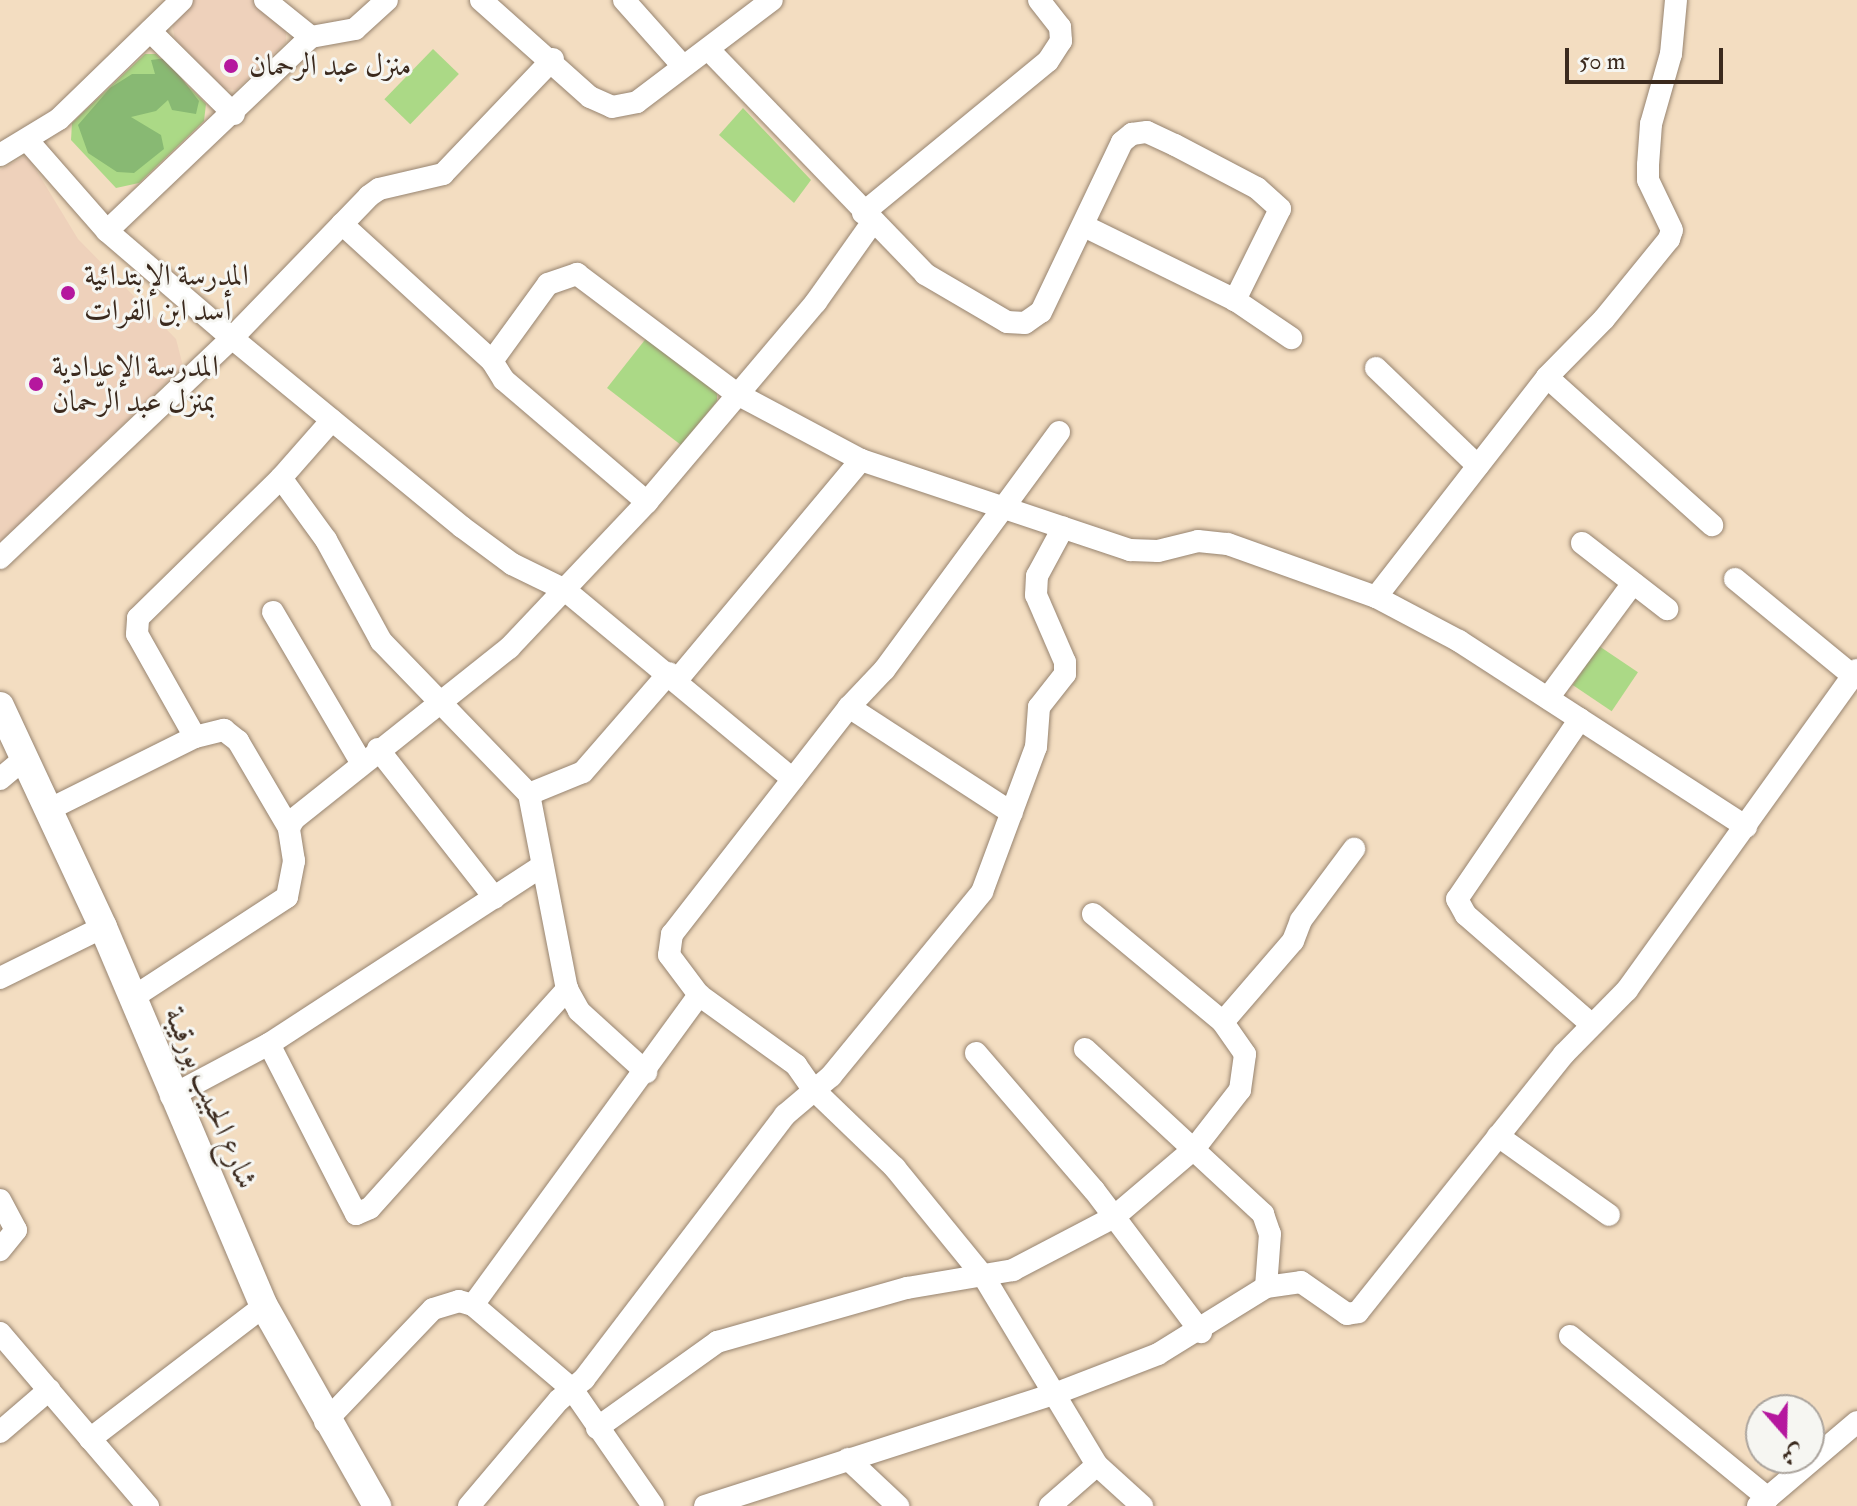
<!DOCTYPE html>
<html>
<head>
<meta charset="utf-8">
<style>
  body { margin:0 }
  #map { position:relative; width:1857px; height:1506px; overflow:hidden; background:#f3ddc1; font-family:"IM FELL Double Pica",Amiri,serif }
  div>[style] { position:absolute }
  .built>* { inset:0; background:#eed1bb }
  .green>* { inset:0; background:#abd986; transform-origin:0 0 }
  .forest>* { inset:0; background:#88b973 }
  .roads { filter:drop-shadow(0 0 2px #978470) drop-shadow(0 0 2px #978470) }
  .minor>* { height:22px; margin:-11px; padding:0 11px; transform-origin:11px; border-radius:11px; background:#fff }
  .tertiary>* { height:28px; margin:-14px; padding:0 14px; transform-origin:14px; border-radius:14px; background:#fff }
  .dots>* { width:22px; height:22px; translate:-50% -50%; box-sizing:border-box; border:4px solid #f6f6f2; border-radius:50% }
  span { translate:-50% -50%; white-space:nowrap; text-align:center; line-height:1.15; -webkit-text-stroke:6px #f6f6f2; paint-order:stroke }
  .poi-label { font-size:30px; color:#3b2a1e }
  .left { translate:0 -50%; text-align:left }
  .street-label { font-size:30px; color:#3b2a1e }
  .north { position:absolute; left:1745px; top:1394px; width:80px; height:80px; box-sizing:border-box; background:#f6f6f2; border:2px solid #aba49d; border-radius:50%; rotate:160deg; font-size:22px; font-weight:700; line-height:32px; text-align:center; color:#3b2a1e }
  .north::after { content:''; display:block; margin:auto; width:28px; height:36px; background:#b5179e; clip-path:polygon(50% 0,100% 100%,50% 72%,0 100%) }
  .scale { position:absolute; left:1565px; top:48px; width:158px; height:36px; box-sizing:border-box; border:4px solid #3b2a1e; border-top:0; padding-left:10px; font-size:24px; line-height:28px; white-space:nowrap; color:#3b2a1e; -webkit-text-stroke:6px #f6f6f2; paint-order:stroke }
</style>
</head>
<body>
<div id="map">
  <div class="built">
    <div style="clip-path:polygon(194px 0,252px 0,286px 31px,286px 42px,236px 90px,224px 89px,175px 40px,172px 23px)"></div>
    <div style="clip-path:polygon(27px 155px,78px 239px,176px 339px,183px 366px,0 543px,0 170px)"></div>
  </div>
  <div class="green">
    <div style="left:433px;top:49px;width:36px;height:70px;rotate:44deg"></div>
    <div style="clip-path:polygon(145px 54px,156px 54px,206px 104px,204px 121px,139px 183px,116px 188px,71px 140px,72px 123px)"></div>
    <div style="clip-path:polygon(743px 108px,811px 180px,794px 203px,719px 135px)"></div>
    <div style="clip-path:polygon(648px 336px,717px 388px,717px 401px,681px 445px,607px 388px)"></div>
    <div style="left:1599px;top:646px;width:47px;height:47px;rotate:34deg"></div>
  </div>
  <div class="forest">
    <div style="clip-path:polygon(166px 58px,199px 101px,196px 114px,172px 110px,168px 100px,156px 111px,131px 117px,161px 135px,164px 149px,134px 173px,117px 172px,88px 153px,78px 125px,110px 88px,132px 74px,155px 74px,151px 60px)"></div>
  </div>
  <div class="roads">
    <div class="minor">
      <div style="left:265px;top:0;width:59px;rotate:38.8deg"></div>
      <div style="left:481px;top:0;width:146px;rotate:41.7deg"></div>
      <div style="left:590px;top:97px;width:24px;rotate:24deg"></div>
      <div style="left:612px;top:107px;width:25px;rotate:-11deg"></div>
      <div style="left:637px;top:102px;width:169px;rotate:-37.1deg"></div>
      <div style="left:624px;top:0;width:87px;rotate:48.3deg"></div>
      <div style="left:150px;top:31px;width:118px;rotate:44.7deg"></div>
      <div style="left:710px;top:51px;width:310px;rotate:46deg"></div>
      <div style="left:925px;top:274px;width:95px;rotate:30.3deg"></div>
      <div style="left:1007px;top:322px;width:18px;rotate:3deg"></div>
      <div style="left:1025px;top:323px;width:19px;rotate:-35deg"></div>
      <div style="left:1041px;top:312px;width:188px;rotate:-64.5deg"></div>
      <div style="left:1122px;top:142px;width:13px;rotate:-39deg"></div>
      <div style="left:1132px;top:134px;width:15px;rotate:-8deg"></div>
      <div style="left:1147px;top:132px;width:31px;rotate:25deg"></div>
      <div style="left:1175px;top:145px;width:93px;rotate:27.7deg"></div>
      <div style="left:1257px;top:188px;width:31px;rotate:42deg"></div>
      <div style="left:1280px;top:209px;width:102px;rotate:116.3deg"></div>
      <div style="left:1235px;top:300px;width:68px;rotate:34.2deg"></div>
      <div style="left:28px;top:141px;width:120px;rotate:48.7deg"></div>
      <div style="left:107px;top:231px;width:165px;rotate:40.6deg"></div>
      <div style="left:232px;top:338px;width:298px;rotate:39.4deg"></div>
      <div style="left:462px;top:527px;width:62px;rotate:36.5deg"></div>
      <div style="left:512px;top:564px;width:59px;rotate:26.1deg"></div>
      <div style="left:565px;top:590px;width:296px;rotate:39.7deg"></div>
      <div style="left:0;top:155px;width:69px;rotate:-31.4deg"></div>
      <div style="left:59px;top:119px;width:171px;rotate:-44.1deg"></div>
      <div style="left:863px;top:213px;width:239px;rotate:-39.4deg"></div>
      <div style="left:1048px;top:61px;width:24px;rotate:-57deg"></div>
      <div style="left:1061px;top:41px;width:14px;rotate:-94deg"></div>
      <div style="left:1060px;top:27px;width:34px;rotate:-128deg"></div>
      <div style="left:342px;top:224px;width:203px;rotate:42.4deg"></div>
      <div style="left:492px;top:361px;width:22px;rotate:58deg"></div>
      <div style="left:504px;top:380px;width:188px;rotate:40.5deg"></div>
      <div style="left:1084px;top:226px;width:168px;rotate:26.1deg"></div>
      <div style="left:107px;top:231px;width:282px;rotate:-43.6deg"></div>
      <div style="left:311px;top:37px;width:45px;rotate:-10.3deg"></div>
      <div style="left:355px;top:29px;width:43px;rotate:-42.2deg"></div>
      <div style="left:492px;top:361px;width:95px;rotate:-54deg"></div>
      <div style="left:548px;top:284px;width:31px;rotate:-19deg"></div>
      <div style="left:577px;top:274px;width:200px;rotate:36.9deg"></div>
      <div style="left:737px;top:394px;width:140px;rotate:28deg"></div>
      <div style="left:861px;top:460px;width:284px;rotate:18.5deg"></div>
      <div style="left:1130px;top:550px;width:28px;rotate:2deg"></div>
      <div style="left:1158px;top:551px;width:41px;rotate:-14deg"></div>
      <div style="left:1198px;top:541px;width:30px;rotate:6deg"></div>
      <div style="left:1228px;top:544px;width:157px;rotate:19.7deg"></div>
      <div style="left:1376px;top:597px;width:94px;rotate:27.9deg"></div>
      <div style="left:1459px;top:641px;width:342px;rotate:32.9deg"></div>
      <div style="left:1376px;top:368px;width:141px;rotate:43.9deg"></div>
      <div style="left:1547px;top:377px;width:222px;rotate:41.9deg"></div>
      <div style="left:1059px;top:432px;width:295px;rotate:126.3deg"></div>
      <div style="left:884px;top:670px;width:51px;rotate:133.4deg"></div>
      <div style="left:849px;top:707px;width:288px;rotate:127.9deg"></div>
      <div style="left:672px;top:934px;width:21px;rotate:98deg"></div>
      <div style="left:669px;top:955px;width:50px;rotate:53.1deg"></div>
      <div style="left:699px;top:995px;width:120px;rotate:35.8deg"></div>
      <div style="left:796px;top:1065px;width:29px;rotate:55deg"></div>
      <div style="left:813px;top:1089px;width:114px;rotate:43.9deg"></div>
      <div style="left:895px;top:1168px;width:141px;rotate:50.8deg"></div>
      <div style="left:984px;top:1277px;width:219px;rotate:59deg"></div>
      <div style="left:1097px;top:1465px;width:61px;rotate:42.3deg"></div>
      <div style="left:281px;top:478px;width:77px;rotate:54deg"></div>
      <div style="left:326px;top:540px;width:115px;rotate:61.4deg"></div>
      <div style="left:381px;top:641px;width:213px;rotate:46deg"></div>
      <div style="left:529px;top:794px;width:199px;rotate:79deg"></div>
      <div style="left:567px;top:989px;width:25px;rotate:61deg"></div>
      <div style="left:579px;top:1011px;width:91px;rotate:42.3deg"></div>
      <div style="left:1582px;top:543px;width:108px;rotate:37.8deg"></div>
      <div style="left:0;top:558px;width:320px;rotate:-43.5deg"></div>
      <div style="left:232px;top:338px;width:197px;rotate:-46deg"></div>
      <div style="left:369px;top:196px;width:12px;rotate:-35deg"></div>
      <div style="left:379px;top:189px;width:66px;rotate:-13.2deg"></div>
      <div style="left:443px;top:174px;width:159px;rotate:-46.3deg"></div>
      <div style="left:1735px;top:579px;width:151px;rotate:39.4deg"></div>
      <div style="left:1376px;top:597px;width:279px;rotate:-52.1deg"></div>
      <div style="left:1547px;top:377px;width:81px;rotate:-45.5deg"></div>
      <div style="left:1604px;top:319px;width:103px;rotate:-50.9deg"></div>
      <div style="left:1669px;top:239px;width:9px;rotate:-72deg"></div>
      <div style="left:1672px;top:230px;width:55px;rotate:-115.6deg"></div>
      <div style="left:1648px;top:180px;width:15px;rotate:-90deg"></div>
      <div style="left:1648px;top:165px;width:41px;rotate:-85.8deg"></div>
      <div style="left:1651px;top:124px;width:73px;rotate:-74.1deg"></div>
      <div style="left:1671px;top:54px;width:54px;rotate:-84.7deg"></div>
      <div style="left:273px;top:612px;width:174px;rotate:59.6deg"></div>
      <div style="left:677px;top:680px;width:287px;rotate:-50.1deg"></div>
      <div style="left:1548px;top:698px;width:143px;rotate:-53.5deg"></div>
      <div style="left:849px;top:707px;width:194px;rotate:33deg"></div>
      <div style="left:1580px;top:719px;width:218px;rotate:124.3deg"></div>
      <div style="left:1457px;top:899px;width:18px;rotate:61deg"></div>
      <div style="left:1466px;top:915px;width:167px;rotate:41.1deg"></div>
      <div style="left:195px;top:737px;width:118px;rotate:-119.4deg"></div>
      <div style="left:137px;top:634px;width:16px;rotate:-86deg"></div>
      <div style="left:138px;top:618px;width:200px;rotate:-44.4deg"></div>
      <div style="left:281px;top:478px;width:77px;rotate:-48.7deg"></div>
      <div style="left:378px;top:749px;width:189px;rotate:51.9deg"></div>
      <div style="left:0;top:779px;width:34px;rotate:-40deg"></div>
      <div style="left:529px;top:794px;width:58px;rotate:-22.2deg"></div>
      <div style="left:583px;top:772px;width:131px;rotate:-49deg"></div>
      <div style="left:50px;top:809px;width:162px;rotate:-26.4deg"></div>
      <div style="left:195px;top:737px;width:30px;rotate:-14deg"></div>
      <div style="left:224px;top:730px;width:18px;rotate:38deg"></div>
      <div style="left:238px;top:741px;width:101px;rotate:59.6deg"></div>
      <div style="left:0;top:978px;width:115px;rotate:-26.3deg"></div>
      <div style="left:132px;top:998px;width:185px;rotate:-33.1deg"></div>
      <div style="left:287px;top:897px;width:37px;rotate:-79deg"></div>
      <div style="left:294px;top:861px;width:33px;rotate:-99deg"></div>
      <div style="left:289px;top:828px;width:10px;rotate:-61deg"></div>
      <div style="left:294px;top:819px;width:275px;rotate:-38.5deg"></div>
      <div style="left:509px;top:648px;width:201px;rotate:-46.6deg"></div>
      <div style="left:647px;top:502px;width:262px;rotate:-49.8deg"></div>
      <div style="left:816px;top:302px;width:97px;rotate:-54.7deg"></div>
      <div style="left:1223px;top:1022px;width:107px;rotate:-49.2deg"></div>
      <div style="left:1293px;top:941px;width:22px;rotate:-69deg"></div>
      <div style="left:1301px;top:920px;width:89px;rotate:-53.3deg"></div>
      <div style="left:269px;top:1044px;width:191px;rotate:62.9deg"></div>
      <div style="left:356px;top:1214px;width:15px;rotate:-23deg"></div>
      <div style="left:370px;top:1208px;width:295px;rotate:-48deg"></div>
      <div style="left:1085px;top:1049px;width:243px;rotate:42.8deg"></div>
      <div style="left:1263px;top:1214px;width:21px;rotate:71deg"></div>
      <div style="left:1270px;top:1234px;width:53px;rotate:94.3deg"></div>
      <div style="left:976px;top:1053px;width:181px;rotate:49.3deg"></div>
      <div style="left:1094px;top:1190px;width:178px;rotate:53deg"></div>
      <div style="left:171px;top:1096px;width:111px;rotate:-28deg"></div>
      <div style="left:269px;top:1044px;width:325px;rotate:-33.1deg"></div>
      <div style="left:1498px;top:1136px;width:136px;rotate:35.4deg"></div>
      <div style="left:0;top:1200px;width:34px;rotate:62deg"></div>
      <div style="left:16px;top:1230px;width:26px;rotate:129deg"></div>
      <div style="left:473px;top:1305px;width:384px;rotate:-53.9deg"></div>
      <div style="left:0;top:1333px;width:228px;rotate:49.5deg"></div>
      <div style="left:1570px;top:1336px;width:256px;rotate:39.3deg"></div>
      <div style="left:325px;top:1422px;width:156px;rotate:-46.3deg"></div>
      <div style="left:433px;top:1309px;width:27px;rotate:-17deg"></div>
      <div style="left:459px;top:1301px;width:15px;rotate:16deg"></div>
      <div style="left:473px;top:1305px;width:130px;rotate:40.3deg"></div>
      <div style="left:572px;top:1389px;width:142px;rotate:55.3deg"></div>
      <div style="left:597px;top:1428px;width:148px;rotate:-35.6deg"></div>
      <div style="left:717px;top:1342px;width:198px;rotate:-15.9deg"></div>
      <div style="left:907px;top:1288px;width:108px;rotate:-9.6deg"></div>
      <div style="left:1013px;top:1270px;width:114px;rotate:-27.7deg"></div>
      <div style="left:1114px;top:1217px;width:105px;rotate:-40.4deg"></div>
      <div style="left:1194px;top:1149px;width:75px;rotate:-52.1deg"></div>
      <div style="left:1240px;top:1090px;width:36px;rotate:-82deg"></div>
      <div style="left:1245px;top:1054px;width:39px;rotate:-125deg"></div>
      <div style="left:1223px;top:1022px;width:169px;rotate:-140.3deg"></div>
      <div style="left:0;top:1432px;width:65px;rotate:-40.6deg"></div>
      <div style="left:90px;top:1439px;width:219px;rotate:-37.4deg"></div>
      <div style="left:848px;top:1459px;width:69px;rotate:43.2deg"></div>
      <div style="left:469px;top:1506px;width:139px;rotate:-49.7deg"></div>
      <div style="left:559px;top:1400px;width:33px;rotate:-40deg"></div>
      <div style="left:584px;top:1379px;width:332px;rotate:-52.7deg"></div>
      <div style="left:785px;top:1115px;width:60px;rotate:-40.3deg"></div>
      <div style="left:831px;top:1076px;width:238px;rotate:-50.6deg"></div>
      <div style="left:982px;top:892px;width:155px;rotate:-69.6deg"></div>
      <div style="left:1036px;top:747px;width:40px;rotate:-85.7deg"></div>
      <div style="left:1039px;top:707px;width:42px;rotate:-51.8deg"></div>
      <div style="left:1065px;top:674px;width:12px;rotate:-90deg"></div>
      <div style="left:1065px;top:662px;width:73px;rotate:-113.4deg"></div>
      <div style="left:1036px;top:595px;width:19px;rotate:-87deg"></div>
      <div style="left:1037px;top:576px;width:55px;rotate:-61.6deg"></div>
      <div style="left:705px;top:1506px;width:370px;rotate:-17.8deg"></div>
      <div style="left:1057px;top:1393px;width:108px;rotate:-21.1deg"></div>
      <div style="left:1158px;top:1354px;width:127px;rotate:-31.8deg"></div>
      <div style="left:1266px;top:1287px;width:35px;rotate:-8deg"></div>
      <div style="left:1301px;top:1282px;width:56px;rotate:34.8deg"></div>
      <div style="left:1347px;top:1314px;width:11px;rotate:-10deg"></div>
      <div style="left:1358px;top:1312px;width:330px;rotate:-51.4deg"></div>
      <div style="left:1564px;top:1054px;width:90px;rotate:-45.5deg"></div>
      <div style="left:1627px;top:990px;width:394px;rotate:-54.3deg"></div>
      <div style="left:1050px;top:1506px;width:62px;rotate:-41.1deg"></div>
      <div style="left:1758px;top:1506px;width:130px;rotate:-40.3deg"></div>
    </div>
    <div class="tertiary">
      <div style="left:0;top:706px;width:244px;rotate:65deg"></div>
      <div style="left:103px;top:927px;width:412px;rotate:67deg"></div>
      <div style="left:264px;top:1306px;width:230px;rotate:60.5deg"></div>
    </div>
  </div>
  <div class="dots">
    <div style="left:231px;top:66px;background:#b5179e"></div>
    <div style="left:68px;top:293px;background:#b5179e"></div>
    <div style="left:36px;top:384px;background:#b5179e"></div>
  </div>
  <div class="poi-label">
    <span class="left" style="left:249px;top:66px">منزل عبد الرحمان</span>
    <span class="left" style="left:84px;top:293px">المدرسة الإبتدائية<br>أسد ابن الفرات</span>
    <span class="left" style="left:52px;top:384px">المدرسة الإعدادية<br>بمنزل عبد الرّحمان</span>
  </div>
  <div class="street-label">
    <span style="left:210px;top:1098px;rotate:67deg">شارع الحبيب بورقيبة</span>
  </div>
  <div class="north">ش</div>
  <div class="scale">50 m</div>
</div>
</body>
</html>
